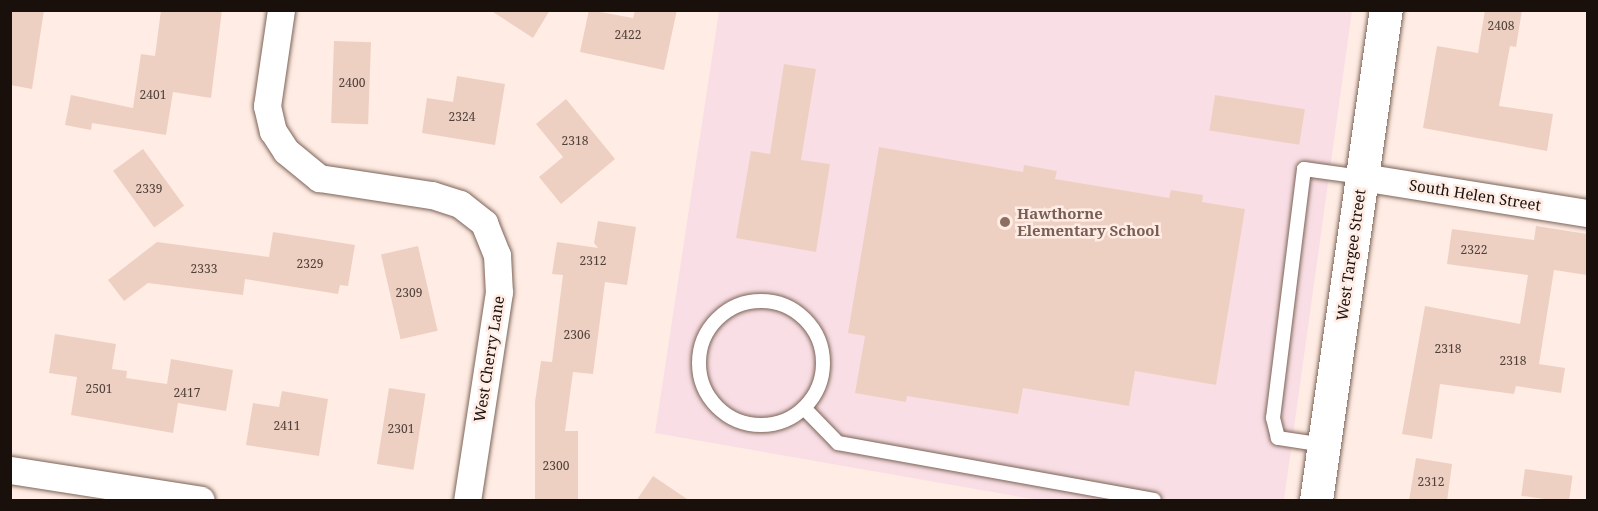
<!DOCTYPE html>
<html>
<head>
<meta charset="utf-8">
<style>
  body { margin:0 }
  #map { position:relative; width:1598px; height:511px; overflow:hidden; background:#ffece4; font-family:"Noto Serif",serif }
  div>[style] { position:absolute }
  .education>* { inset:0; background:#f9dfe5 }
  .building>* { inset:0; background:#eed0c2; transform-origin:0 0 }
  .roads { filter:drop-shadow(0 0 2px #7d6357) drop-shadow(0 0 2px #7d6357) }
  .service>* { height:14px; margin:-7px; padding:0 7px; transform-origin:7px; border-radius:7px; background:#fff }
  .service>.ring { margin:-7px; padding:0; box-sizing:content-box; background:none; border:14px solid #fff; border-radius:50% }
  .minor>* { height:27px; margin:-13.5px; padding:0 13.5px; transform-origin:13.5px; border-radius:13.5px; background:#fff }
  .tertiary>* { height:33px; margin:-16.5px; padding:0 16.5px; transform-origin:16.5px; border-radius:16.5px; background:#fff }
  .dots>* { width:16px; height:16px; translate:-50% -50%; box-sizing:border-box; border:3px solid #ffece4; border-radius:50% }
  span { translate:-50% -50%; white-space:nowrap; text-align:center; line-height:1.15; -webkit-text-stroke:5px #ffece4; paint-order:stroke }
  .number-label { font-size:12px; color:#4e4039 }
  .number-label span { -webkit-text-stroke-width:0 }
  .street-label { font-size:15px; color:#19100b }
  .education-label { font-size:15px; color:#785e54; font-weight:700 }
  .left { translate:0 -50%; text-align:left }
  .frame { position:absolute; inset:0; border:12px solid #19100b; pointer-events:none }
</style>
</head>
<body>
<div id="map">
  <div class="education">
    <div style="clip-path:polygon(719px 11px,1352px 11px,1284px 500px,1038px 500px,655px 433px)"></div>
  </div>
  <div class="building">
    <div style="clip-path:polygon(10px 10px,44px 10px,32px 89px,10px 85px)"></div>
    <div style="clip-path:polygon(161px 10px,222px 10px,211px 98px,173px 92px,166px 135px,92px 123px,91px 130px,65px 125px,71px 95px,133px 108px,141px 54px,155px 56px)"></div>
    <div style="clip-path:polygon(490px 10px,550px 10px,533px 38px)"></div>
    <div style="clip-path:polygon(589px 10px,633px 18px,635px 10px,677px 10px,664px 70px,580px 52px)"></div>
    <div style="clip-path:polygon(1485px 10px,1522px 10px,1516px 47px,1510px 46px,1499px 106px,1553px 114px,1547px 151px,1423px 128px,1437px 46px,1478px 53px)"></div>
    <div style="left:334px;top:41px;width:37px;height:82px;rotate:2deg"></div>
    <div style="clip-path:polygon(784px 64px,816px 69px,801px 160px,830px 164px,816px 252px,736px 238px,751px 151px,770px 154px)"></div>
    <div style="clip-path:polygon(457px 76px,505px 84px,495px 145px,422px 133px,427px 98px,453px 102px)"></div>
    <div style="left:1215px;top:95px;width:91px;height:36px;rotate:9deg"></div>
    <div style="clip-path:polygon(566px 99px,615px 159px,561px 204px,539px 177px,563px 157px,536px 124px)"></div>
    <div style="clip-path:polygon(879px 147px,1023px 172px,1024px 165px,1057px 171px,1055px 179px,1169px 198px,1171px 190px,1203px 195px,1202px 202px,1245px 209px,1216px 385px,1135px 371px,1129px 406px,1023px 388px,1018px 414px,907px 396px,906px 402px,855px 393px,865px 336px,848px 333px)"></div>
    <div style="left:143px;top:149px;width:70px;height:37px;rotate:54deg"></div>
    <div style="clip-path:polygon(598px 221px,636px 227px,627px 285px,605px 282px,593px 374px,573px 372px,565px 431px,578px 431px,578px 501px,535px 501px,535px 402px,541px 361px,552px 362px,563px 275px,552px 274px,557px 242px,598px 248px,594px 243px)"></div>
    <div style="clip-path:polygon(1536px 226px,1587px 234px,1587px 275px,1554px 270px,1539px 364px,1565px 368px,1561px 393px,1516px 386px,1514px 394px,1440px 384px,1432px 439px,1402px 434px,1425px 306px,1520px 324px,1528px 275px,1447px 264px,1452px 229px,1534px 240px)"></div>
    <div style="clip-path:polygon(273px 232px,355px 245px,348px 286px,340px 285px,338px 294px,245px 279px,243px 295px,148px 283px,124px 301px,108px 280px,157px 242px,269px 257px)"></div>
    <div style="left:418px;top:246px;width:87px;height:38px;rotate:77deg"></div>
    <div style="clip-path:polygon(55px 334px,116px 344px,112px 369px,127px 371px,126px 378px,167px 384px,171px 359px,233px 370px,226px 411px,178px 403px,173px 433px,71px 415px,77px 377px,49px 373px)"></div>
    <div style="left:389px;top:388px;width:37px;height:77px;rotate:9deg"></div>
    <div style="clip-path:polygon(282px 391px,328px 399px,319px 456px,246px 445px,253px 403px,279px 407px)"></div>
    <div style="clip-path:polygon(1416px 458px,1452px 464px,1447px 501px,1409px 501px)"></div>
    <div style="left:1525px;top:469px;width:48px;height:27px;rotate:8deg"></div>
    <div style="clip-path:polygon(653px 476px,690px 501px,636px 501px)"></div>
  </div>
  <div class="roads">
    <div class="service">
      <div class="ring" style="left:699px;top:301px;width:110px;height:110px"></div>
      <div style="left:804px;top:408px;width:49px;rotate:45.8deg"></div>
      <div style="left:838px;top:443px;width:321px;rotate:10.2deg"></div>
      <div style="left:1324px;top:445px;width:47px;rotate:-171.3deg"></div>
      <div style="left:1278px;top:438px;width:21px;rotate:-104deg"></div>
      <div style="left:1273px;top:418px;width:251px;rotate:-82.9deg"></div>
      <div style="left:1304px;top:169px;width:59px;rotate:7.9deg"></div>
    </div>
    <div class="minor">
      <div style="left:281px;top:10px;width:97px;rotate:98.3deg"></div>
      <div style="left:267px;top:106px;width:26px;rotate:77deg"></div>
      <div style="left:273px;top:131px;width:24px;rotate:57deg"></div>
      <div style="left:286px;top:151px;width:43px;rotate:39.3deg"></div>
      <div style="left:319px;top:178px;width:114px;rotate:8.6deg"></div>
      <div style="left:432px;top:195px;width:29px;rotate:18deg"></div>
      <div style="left:460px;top:204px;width:31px;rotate:38deg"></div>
      <div style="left:484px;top:223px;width:35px;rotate:68deg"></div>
      <div style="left:497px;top:255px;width:37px;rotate:87deg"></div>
      <div style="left:499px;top:292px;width:210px;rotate:98.7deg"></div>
      <div style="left:1362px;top:177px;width:229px;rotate:9.1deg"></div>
      <div style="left:10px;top:470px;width:193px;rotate:8.9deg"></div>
    </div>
    <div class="tertiary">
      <div style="left:1316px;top:500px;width:495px;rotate:-81.9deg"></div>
    </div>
  </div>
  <div class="dots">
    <div style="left:1005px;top:222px;background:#8d6e63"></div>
  </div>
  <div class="number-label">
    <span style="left:1501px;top:26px">2408</span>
    <span style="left:628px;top:35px">2422</span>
    <span style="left:352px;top:83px">2400</span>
    <span style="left:153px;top:95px">2401</span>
    <span style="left:462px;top:117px">2324</span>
    <span style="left:575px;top:141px">2318</span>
    <span style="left:149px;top:189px">2339</span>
    <span style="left:1474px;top:250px">2322</span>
    <span style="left:593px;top:261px">2312</span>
    <span style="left:310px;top:264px">2329</span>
    <span style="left:204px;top:269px">2333</span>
    <span style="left:409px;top:293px">2309</span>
    <span style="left:577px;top:335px">2306</span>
    <span style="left:1448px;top:349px">2318</span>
    <span style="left:1513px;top:361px">2318</span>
    <span style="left:99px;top:389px">2501</span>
    <span style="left:187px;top:393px">2417</span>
    <span style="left:287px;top:426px">2411</span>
    <span style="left:401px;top:429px">2301</span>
    <span style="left:556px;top:466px">2300</span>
    <span style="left:1431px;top:482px">2312</span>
  </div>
  <div class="street-label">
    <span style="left:1475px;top:195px;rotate:9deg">South Helen Street</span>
    <span style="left:1351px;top:255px;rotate:-82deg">West Targee Street</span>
    <span style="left:489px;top:359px;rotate:-81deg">West Cherry Lane</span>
  </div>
  <div class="education-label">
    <span class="left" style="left:1017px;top:222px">Hawthorne<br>Elementary School</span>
  </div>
  <div class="frame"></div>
</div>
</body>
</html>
